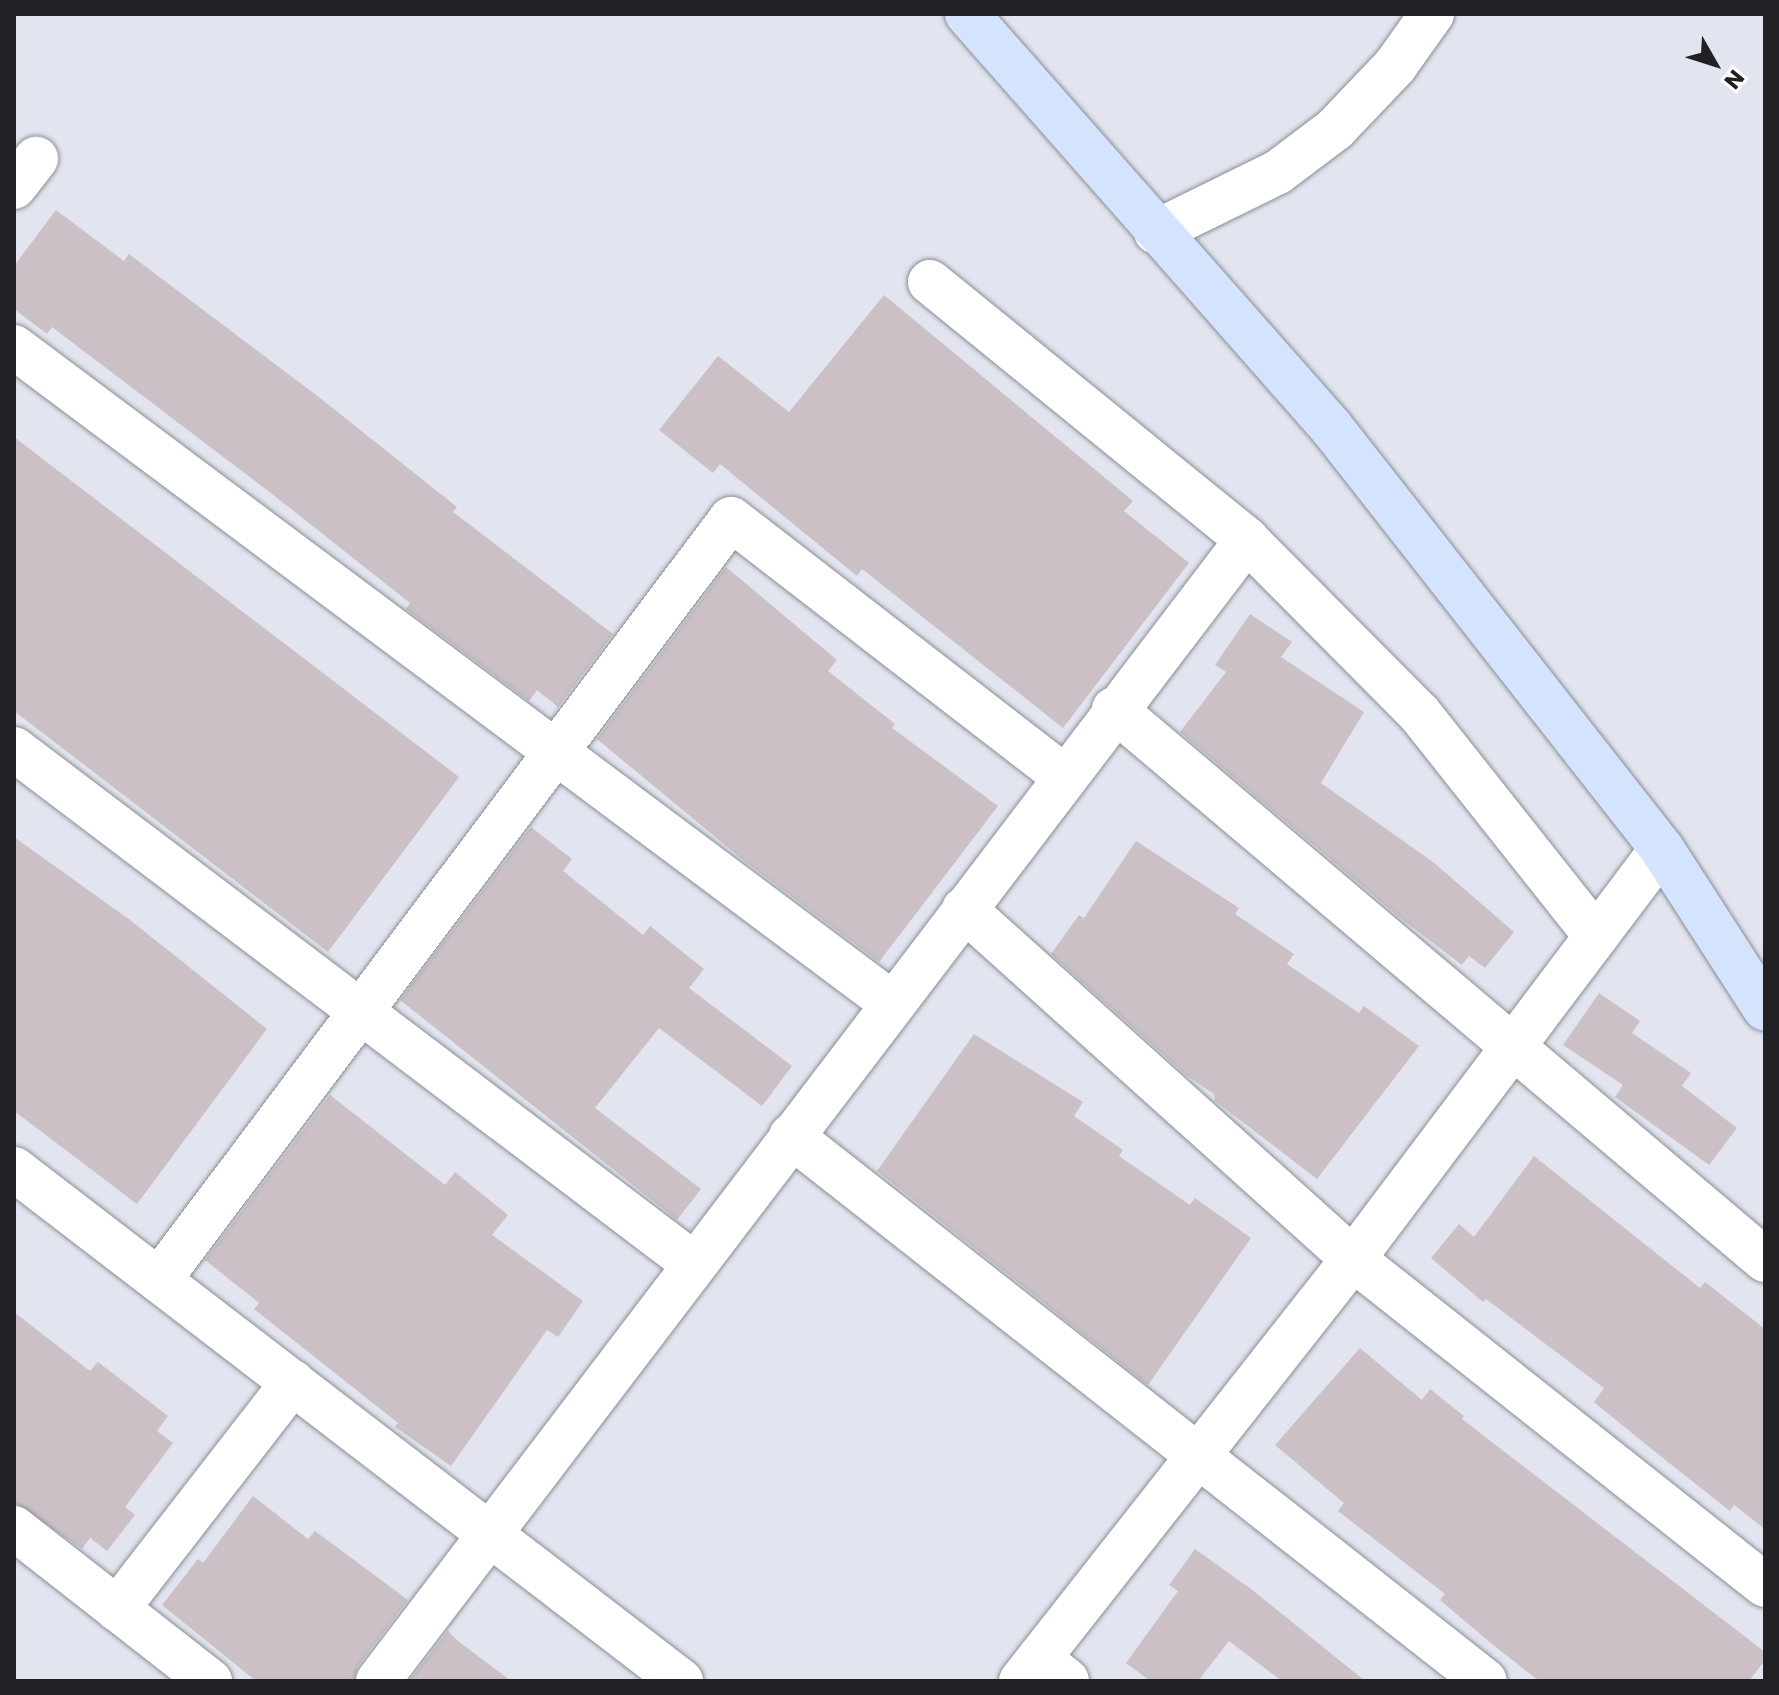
<!DOCTYPE html>
<html>
<head>
<meta charset="utf-8">
<style>
  body { margin:0 }
  #map { position:relative; width:1779px; height:1695px; overflow:hidden; background:#e2e5ef; font-family:Poppins,sans-serif }
  div>[style] { position:absolute }
  .building>* { inset:0; background:#cac0c6 }
  .roads { filter:drop-shadow(0 0 2px #8a8e96) drop-shadow(0 0 2px #8a8e96) }
  .minor>* { height:44px; margin:-22px; padding:0 22px; transform-origin:22px; border-radius:22px; background:#fff }
  .major>* { height:44px; margin:-22px; padding:0 22px; transform-origin:22px; border-radius:22px; background:#d4e3fe }
  span { translate:-50% -50%; white-space:nowrap; text-align:center; line-height:1.15; -webkit-text-stroke:6px #fff; paint-order:stroke }
  .frame { position:absolute; inset:0; border:16px solid #202125; pointer-events:none }
  .north { position:absolute; left:1675px; top:24px; width:80px; height:80px; -webkit-text-stroke:6px #fff; paint-order:stroke; rotate:129deg; font-size:22px; font-weight:700; line-height:32px; text-align:center; color:#202125 }
  .north::after { content:''; display:block; margin:auto; width:28px; height:36px; background:#202125; clip-path:polygon(50% 0,100% 100%,50% 72%,0 100%) }
</style>
</head>
<body>
<div id="map">
  <div class="building">
    <div style="clip-path:polygon(56px 210px,124px 261px,129px 254px,320px 398px,457px 507px,453px 512px,613px 634px,558px 707px,537px 690px,529px 701px,406px 609px,410px 603px,276px 497px,52px 327px,47px 334px,14px 309px,14px 266px)"></div>
    <div style="clip-path:polygon(884px 295px,1133px 501px,1124px 511px,1189px 563px,1063px 728px,862px 569px,857px 576px,720px 464px,713px 473px,659px 430px,718px 356px,789px 412px)"></div>
    <div style="clip-path:polygon(14px 437px,459px 777px,328px 952px,14px 711px)"></div>
    <div style="clip-path:polygon(726px 567px,837px 660px,828px 671px,895px 724px,892px 728px,998px 806px,879px 962px,743px 860px,597px 739px)"></div>
    <div style="clip-path:polygon(1250px 614px,1292px 642px,1281px 657px,1364px 712px,1321px 783px,1433px 862px,1514px 932px,1485px 968px,1469px 956px,1462px 965px,1399px 917px,1180px 732px,1226px 672px,1215px 665px)"></div>
    <div style="clip-path:polygon(531px 827px,572px 859px,563px 871px,643px 935px,650px 926px,704px 969px,689px 988px,792px 1066px,762px 1106px,659px 1028px,595px 1108px,701px 1189px,677px 1220px,400px 1000px)"></div>
    <div style="clip-path:polygon(14px 837px,130px 920px,267px 1029px,137px 1204px,14px 1111px)"></div>
    <div style="clip-path:polygon(1136px 841px,1239px 908px,1235px 914px,1294px 954px,1287px 964px,1359px 1013px,1364px 1006px,1419px 1046px,1317px 1179px,1215px 1101px,1214px 1094px,1186px 1075px,1051px 954px,1079px 915px,1084px 918px)"></div>
    <div style="clip-path:polygon(1599px 993px,1640px 1021px,1632px 1033px,1691px 1073px,1682px 1086px,1737px 1128px,1709px 1165px,1615px 1097px,1623px 1085px,1563px 1045px)"></div>
    <div style="clip-path:polygon(974px 1034px,1083px 1102px,1074px 1116px,1123px 1150px,1119px 1156px,1190px 1205px,1195px 1198px,1251px 1238px,1148px 1385px,877px 1171px)"></div>
    <div style="clip-path:polygon(330px 1095px,445px 1185px,455px 1172px,508px 1215px,492px 1235px,583px 1301px,558px 1337px,547px 1330px,451px 1466px,395px 1427px,398px 1423px,254px 1309px,259px 1303px,205px 1260px)"></div>
    <div style="clip-path:polygon(1534px 1156px,1700px 1288px,1705px 1282px,1765px 1329px,1765px 1529px,1734px 1505px,1730px 1511px,1649px 1447px,1594px 1402px,1604px 1388px,1486px 1299px,1483px 1302px,1431px 1258px,1459px 1224px,1474px 1237px)"></div>
    <div style="clip-path:polygon(14px 1312px,90px 1371px,98px 1362px,168px 1416px,157px 1431px,173px 1443px,125px 1507px,135px 1515px,107px 1551px,90px 1538px,82px 1549px,14px 1502px)"></div>
    <div style="clip-path:polygon(1360px 1348px,1422px 1400px,1430px 1389px,1464px 1416px,1462px 1419px,1765px 1652px,1765px 1660px,1749px 1681px,1539px 1681px,1492px 1644px,1440px 1600px,1445px 1594px,1338px 1511px,1344px 1503px,1275px 1445px)"></div>
    <div style="clip-path:polygon(253px 1496px,308px 1539px,315px 1531px,408px 1600px,358px 1666px,354px 1681px,256px 1681px,162px 1605px,198px 1559px,203px 1563px)"></div>
    <div style="clip-path:polygon(1195px 1549px,1251px 1589px,1365px 1681px,1282px 1681px,1229px 1641px,1198px 1681px,1150px 1681px,1126px 1663px,1178px 1591px,1169px 1585px)"></div>
    <div style="clip-path:polygon(448px 1631px,458px 1641px,511px 1681px,409px 1681px)"></div>
  </div>
  <div class="roads">
    <div class="minor">
      <div style="left:14px;top:187px;width:36px;rotate:-52deg"></div>
      <div style="left:1156px;top:232px;width:136px;rotate:-26.2deg"></div>
      <div style="left:1278px;top:172px;width:71px;rotate:-37deg"></div>
      <div style="left:1335px;top:129px;width:87px;rotate:-46.4deg"></div>
      <div style="left:1395px;top:66px;width:64px;rotate:-54.6deg"></div>
      <div style="left:930px;top:282px;width:409px;rotate:39.1deg"></div>
      <div style="left:1247px;top:540px;width:244px;rotate:45.2deg"></div>
      <div style="left:1419px;top:713px;width:285px;rotate:51.6deg"></div>
      <div style="left:14px;top:347px;width:1096px;rotate:36.77deg"></div>
      <div style="left:1114px;top:709px;width:853px;rotate:40.24deg"></div>
      <div style="left:14px;top:749px;width:853px;rotate:37.14deg"></div>
      <div style="left:964px;top:909px;width:523px;rotate:41.98deg"></div>
      <div style="left:1353px;top:1259px;width:525px;rotate:38.35deg"></div>
      <div style="left:791px;top:1136px;width:882px;rotate:38.14deg"></div>
      <div style="left:14px;top:1169px;width:841px;rotate:37.51deg"></div>
      <div style="left:159px;top:1280px;width:952px;rotate:-53.07deg"></div>
      <div style="left:731px;top:519px;width:421px;rotate:37.7deg"></div>
      <div style="left:14px;top:1528px;width:249px;rotate:38deg"></div>
      <div style="left:117px;top:1609px;width:287px;rotate:-52.2deg"></div>
      <div style="left:1039px;top:1658px;width:36px;rotate:39deg"></div>
      <div style="left:378px;top:1681px;width:1434px;rotate:-52.71deg"></div>
      <div style="left:1021px;top:1681px;width:537px;rotate:-51.81deg"></div>
      <div style="left:1353px;top:1259px;width:513px;rotate:-53deg"></div>
    </div>
    <div class="major">
      <div style="left:967px;top:14px;width:551px;rotate:48.61deg"></div>
      <div style="left:1331px;top:427px;width:536px;rotate:51.89deg"></div>
      <div style="left:1662px;top:849px;width:190px;rotate:57.2deg"></div>
    </div>
  </div>
  <div class="frame"></div>
  <div class="north">N</div>
</div>
</body>
</html>
